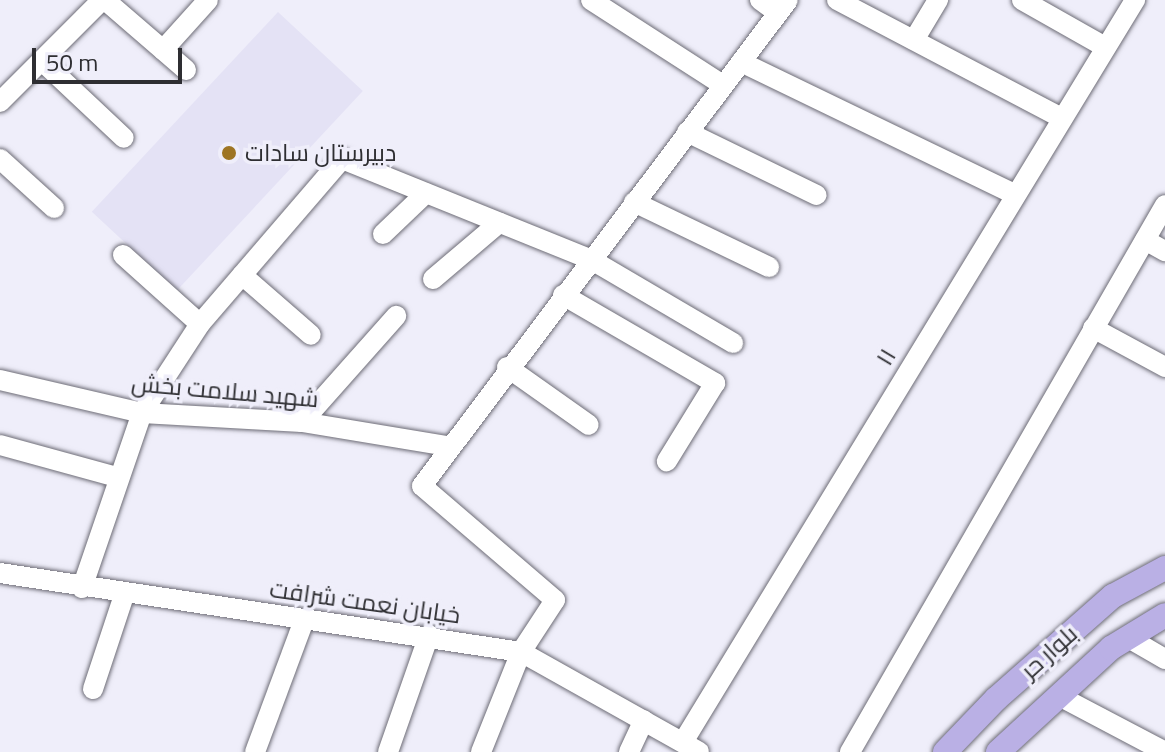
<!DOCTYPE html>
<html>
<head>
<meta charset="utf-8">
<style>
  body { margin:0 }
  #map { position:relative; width:1165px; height:752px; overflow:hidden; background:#efeefa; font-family:"Titillium Web",Cairo,sans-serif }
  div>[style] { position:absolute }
  .built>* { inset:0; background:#e4e2f5; transform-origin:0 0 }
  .roads { filter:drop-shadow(0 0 2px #6d6c76) drop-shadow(0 0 2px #6d6c76) }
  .minor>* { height:20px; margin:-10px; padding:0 10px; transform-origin:10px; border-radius:10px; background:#fff }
  .major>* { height:24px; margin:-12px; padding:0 12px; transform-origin:12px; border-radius:12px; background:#bab0e5 }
  .dots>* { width:22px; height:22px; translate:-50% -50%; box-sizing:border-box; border:4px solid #efeefa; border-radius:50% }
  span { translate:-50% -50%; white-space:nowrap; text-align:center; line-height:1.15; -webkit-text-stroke:7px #efeefa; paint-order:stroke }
  .poi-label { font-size:24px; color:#2e2e32 }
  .left { translate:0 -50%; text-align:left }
  .street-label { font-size:24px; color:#2e2e32 }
  .scale { position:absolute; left:32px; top:48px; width:150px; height:36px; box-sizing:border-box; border:4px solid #2e2e32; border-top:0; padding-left:10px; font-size:24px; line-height:28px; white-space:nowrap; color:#2e2e32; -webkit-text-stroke:6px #efeefa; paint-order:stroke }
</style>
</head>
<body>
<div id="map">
  <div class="built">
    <div style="left:278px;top:12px;width:116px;height:273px;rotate:43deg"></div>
  </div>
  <div class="roads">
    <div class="minor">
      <div style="left:105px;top:0;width:107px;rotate:40.8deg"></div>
      <div style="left:591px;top:0;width:157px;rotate:32.8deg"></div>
      <div style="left:760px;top:0;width:22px;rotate:36deg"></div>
      <div style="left:837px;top:0;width:254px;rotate:27.7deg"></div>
      <div style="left:1022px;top:0;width:95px;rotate:29.5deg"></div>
      <div style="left:914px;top:40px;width:47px;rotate:-59deg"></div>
      <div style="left:163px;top:50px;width:67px;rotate:-48deg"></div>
      <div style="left:42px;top:61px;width:112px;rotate:43.2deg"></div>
      <div style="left:741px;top:62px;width:303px;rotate:25.8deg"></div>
      <div style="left:0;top:102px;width:144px;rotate:-45deg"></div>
      <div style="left:687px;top:132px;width:144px;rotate:25.9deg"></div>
      <div style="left:0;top:159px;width:73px;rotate:42.2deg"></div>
      <div style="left:634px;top:202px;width:150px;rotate:25.7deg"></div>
      <div style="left:383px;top:234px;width:59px;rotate:-43.6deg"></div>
      <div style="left:1145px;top:240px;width:23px;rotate:29deg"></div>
      <div style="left:123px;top:255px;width:103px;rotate:41.9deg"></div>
      <div style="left:242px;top:275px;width:91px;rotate:41deg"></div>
      <div style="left:433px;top:279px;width:87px;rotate:-40.3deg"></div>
      <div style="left:563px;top:295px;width:176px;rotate:30.1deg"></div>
      <div style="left:715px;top:383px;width:92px;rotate:121.6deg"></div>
      <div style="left:1093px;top:328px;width:82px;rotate:28.4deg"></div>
      <div style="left:507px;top:367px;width:100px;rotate:35.3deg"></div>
      <div style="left:0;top:380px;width:146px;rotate:13.1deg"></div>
      <div style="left:142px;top:413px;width:160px;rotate:3.2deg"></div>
      <div style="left:302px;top:422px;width:147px;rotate:9.4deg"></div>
      <div style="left:302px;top:422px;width:142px;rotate:-48.4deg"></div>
      <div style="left:0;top:445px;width:121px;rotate:15.3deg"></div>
      <div style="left:0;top:573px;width:527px;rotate:8.62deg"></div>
      <div style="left:521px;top:652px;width:204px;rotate:29.3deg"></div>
      <div style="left:82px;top:588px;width:185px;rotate:-71.1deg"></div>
      <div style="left:142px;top:413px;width:106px;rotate:-56.9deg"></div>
      <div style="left:200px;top:324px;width:218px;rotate:-49.3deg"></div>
      <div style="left:342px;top:159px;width:267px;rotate:22deg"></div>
      <div style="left:590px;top:259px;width:166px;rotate:30.4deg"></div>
      <div style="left:1127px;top:637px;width:44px;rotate:30.1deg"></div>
      <div style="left:93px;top:689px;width:99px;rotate:-71.7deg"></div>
      <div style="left:1059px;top:696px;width:120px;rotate:27.8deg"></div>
      <div style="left:683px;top:742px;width:869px;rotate:-58.65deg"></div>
      <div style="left:255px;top:752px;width:141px;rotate:-69.6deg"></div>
      <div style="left:388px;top:752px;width:124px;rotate:-70.7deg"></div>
      <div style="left:481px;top:752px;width:108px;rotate:-68.2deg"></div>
      <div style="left:521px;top:652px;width:62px;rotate:-56.8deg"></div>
      <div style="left:555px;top:600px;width:175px;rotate:-139.4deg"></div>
      <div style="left:422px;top:486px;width:608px;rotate:-53.02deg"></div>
      <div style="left:629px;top:752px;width:35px;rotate:-65deg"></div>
      <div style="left:850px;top:752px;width:631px;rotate:-60.06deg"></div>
    </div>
    <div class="major">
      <div style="left:945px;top:752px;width:74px;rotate:-46.1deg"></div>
      <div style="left:996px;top:699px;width:156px;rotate:-41.4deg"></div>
      <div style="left:1113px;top:596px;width:59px;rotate:-28.3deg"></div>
      <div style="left:998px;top:752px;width:154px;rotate:-42.6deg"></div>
      <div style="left:1111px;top:648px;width:63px;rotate:-31.4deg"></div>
    </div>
  </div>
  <div class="dots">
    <div style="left:229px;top:153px;background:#9e7523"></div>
  </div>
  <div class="poi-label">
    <span class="left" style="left:245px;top:153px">دبیرستان سادات</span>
  </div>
  <div class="street-label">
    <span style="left:886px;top:357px;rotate:-59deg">۱۱</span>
    <span style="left:225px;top:391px;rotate:5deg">شهید سلامت بخش</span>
    <span style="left:365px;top:602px;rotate:8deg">خیابان نعمت شرافت</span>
    <span style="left:1049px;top:652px;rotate:-42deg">بلوار حر</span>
  </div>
  <div class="scale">50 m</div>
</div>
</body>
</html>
